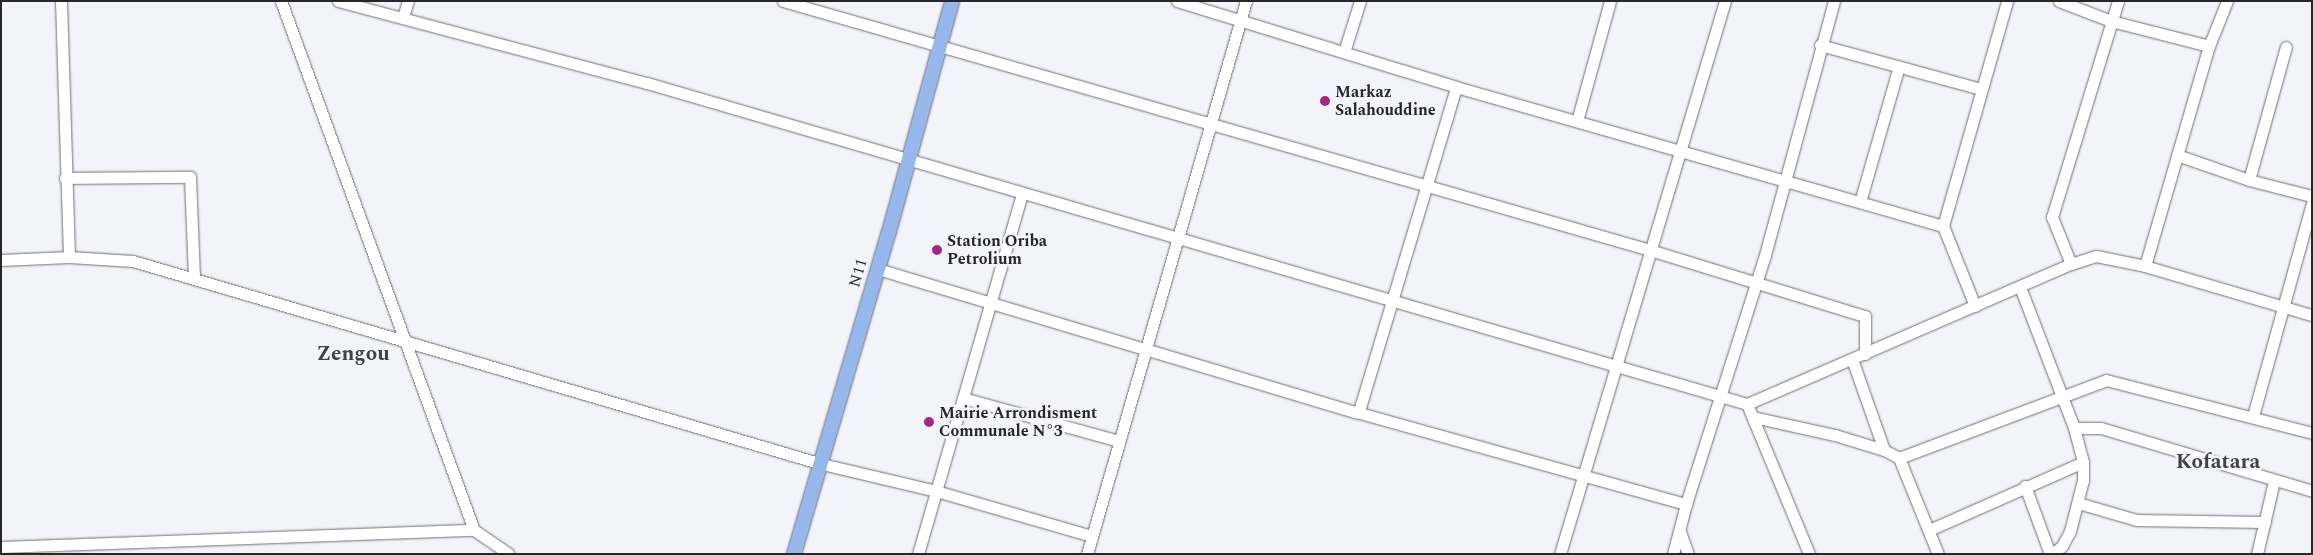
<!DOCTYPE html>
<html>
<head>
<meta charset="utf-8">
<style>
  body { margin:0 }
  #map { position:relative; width:2313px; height:555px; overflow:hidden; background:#f3f4fa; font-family:Spectral,serif }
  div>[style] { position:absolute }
  .roads { filter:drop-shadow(0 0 1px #6e6f74) drop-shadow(0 0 1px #6e6f74) }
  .minor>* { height:11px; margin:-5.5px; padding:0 5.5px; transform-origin:5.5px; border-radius:5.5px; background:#fff }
  .major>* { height:14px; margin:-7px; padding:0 7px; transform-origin:7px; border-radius:7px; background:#96b7eb }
  .dots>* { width:14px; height:14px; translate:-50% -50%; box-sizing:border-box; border:2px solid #f3f4fa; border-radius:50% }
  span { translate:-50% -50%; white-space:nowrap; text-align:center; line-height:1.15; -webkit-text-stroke:5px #f3f4fa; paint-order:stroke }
  .poi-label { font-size:16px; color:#272729; font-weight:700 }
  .left { translate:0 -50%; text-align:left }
  .street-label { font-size:16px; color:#272729 }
  .district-label { font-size:21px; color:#414247; font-weight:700 }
  .frame { position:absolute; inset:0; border:2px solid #272729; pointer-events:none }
</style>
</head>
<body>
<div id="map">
  <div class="roads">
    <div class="minor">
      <div style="left:61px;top:1px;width:256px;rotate:88.2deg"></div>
      <div style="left:281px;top:1px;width:563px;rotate:69.96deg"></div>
      <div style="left:474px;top:530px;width:42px;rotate:34.4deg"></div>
      <div style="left:338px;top:1px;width:320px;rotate:14.9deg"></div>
      <div style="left:647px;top:83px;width:1146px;rotate:16.27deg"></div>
      <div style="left:1747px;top:404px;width:353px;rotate:-23.4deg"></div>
      <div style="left:2071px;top:264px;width:26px;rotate:-18deg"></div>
      <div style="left:2096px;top:256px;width:50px;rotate:11.5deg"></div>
      <div style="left:2145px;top:266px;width:174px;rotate:16.4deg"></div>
      <div style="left:783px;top:1px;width:902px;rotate:16.02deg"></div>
      <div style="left:1650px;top:250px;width:225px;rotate:17.1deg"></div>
      <div style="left:1865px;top:316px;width:38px;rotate:90deg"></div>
      <div style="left:1177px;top:1px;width:292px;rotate:17.1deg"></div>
      <div style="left:1456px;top:87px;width:506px;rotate:15.93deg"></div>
      <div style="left:2059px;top:1px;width:56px;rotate:21deg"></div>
      <div style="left:2111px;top:21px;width:101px;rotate:14.3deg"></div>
      <div style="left:403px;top:17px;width:17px;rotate:-73deg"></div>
      <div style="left:1820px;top:45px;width:167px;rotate:15.3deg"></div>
      <div style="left:1344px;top:52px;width:53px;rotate:-72.6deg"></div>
      <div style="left:1577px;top:121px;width:124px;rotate:-74.6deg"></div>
      <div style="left:2177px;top:155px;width:76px;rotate:19.1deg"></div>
      <div style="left:2249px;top:180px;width:65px;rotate:14.3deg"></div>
      <div style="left:65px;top:178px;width:125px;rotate:-0.5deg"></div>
      <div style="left:190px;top:177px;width:101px;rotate:87.7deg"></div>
      <div style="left:2249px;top:180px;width:138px;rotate:-74.5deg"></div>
      <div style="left:1860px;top:202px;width:141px;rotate:-74deg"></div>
      <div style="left:1px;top:260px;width:68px;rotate:-2.5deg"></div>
      <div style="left:69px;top:257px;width:64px;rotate:3.6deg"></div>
      <div style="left:133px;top:261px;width:718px;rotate:16.42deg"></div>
      <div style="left:822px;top:464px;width:117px;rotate:13.3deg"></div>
      <div style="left:936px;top:491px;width:162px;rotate:16.1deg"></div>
      <div style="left:2071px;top:264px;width:51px;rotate:-112deg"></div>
      <div style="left:2052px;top:217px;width:226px;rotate:-73deg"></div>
      <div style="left:2145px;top:266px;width:229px;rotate:-73.8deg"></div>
      <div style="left:2209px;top:46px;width:48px;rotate:-68.2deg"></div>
      <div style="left:878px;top:269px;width:499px;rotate:16.7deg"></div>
      <div style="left:1356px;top:412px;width:343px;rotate:15.6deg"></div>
      <div style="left:2020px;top:287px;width:151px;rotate:69deg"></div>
      <div style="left:2074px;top:428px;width:35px;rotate:75deg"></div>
      <div style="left:2083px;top:462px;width:18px;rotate:90deg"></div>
      <div style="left:2083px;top:480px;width:53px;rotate:104.3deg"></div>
      <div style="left:2070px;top:531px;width:17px;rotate:118deg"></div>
      <div style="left:2062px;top:546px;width:13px;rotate:141deg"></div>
      <div style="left:1975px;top:306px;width:86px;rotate:-111.8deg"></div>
      <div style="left:1943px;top:226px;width:234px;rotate:-74.1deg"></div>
      <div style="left:1852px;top:359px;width:96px;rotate:70.6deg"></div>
      <div style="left:1884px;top:450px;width:17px;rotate:28deg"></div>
      <div style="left:1899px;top:458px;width:104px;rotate:67.9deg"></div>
      <div style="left:963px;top:398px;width:162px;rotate:15.4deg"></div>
      <div style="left:1747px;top:404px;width:162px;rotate:67.5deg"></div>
      <div style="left:1359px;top:411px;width:338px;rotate:-73.3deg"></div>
      <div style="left:2253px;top:416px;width:221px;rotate:-74.5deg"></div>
      <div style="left:1753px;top:417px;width:84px;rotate:12.4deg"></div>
      <div style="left:1835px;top:435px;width:51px;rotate:17deg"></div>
      <div style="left:2074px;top:428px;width:27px"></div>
      <div style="left:2101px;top:428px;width:220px;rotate:16.6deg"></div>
      <div style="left:1899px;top:458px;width:221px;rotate:-20.6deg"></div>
      <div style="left:2106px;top:380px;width:213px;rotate:14.4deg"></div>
      <div style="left:2025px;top:486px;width:72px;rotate:69.8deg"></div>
      <div style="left:2078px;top:503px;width:61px;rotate:16.1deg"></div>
      <div style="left:2137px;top:520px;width:128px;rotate:0.9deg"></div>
      <div style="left:1929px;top:530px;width:168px;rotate:-23.8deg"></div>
      <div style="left:1680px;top:532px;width:23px;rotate:70deg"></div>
      <div style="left:1px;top:547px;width:473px;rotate:-2.1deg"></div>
      <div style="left:918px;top:554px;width:376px;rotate:-73.9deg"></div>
      <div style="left:1087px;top:554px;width:575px;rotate:-73.96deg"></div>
      <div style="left:1560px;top:554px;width:577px;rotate:-73.39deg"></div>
      <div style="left:1673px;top:554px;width:52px;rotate:-75.4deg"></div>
      <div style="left:1686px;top:504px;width:261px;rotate:-72.4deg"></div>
      <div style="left:1765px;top:255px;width:263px;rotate:-74.8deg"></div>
      <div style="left:2257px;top:554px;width:75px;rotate:-76.9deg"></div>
    </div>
    <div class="major">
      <div style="left:794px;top:554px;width:336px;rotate:-73.6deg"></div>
      <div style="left:889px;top:232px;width:239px;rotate:-74.7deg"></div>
    </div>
  </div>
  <div class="dots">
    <div style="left:1325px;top:101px;background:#9f2984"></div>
    <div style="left:937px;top:250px;background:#9f2984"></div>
    <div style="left:929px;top:422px;background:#9f2984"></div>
  </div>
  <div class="poi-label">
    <span class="left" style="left:1335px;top:101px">Markaz<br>Salahouddine</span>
    <span class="left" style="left:947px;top:250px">Station Oriba<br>Petrolium</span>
    <span class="left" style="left:939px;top:422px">Mairie Arrondisment<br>Communale N°3</span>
  </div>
  <div class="street-label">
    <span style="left:858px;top:273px;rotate:-74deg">N11</span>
  </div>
  <div class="district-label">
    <span style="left:353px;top:354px">Zengou</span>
    <span style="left:2218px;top:462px">Kofatara</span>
  </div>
  <div class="frame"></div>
</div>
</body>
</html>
